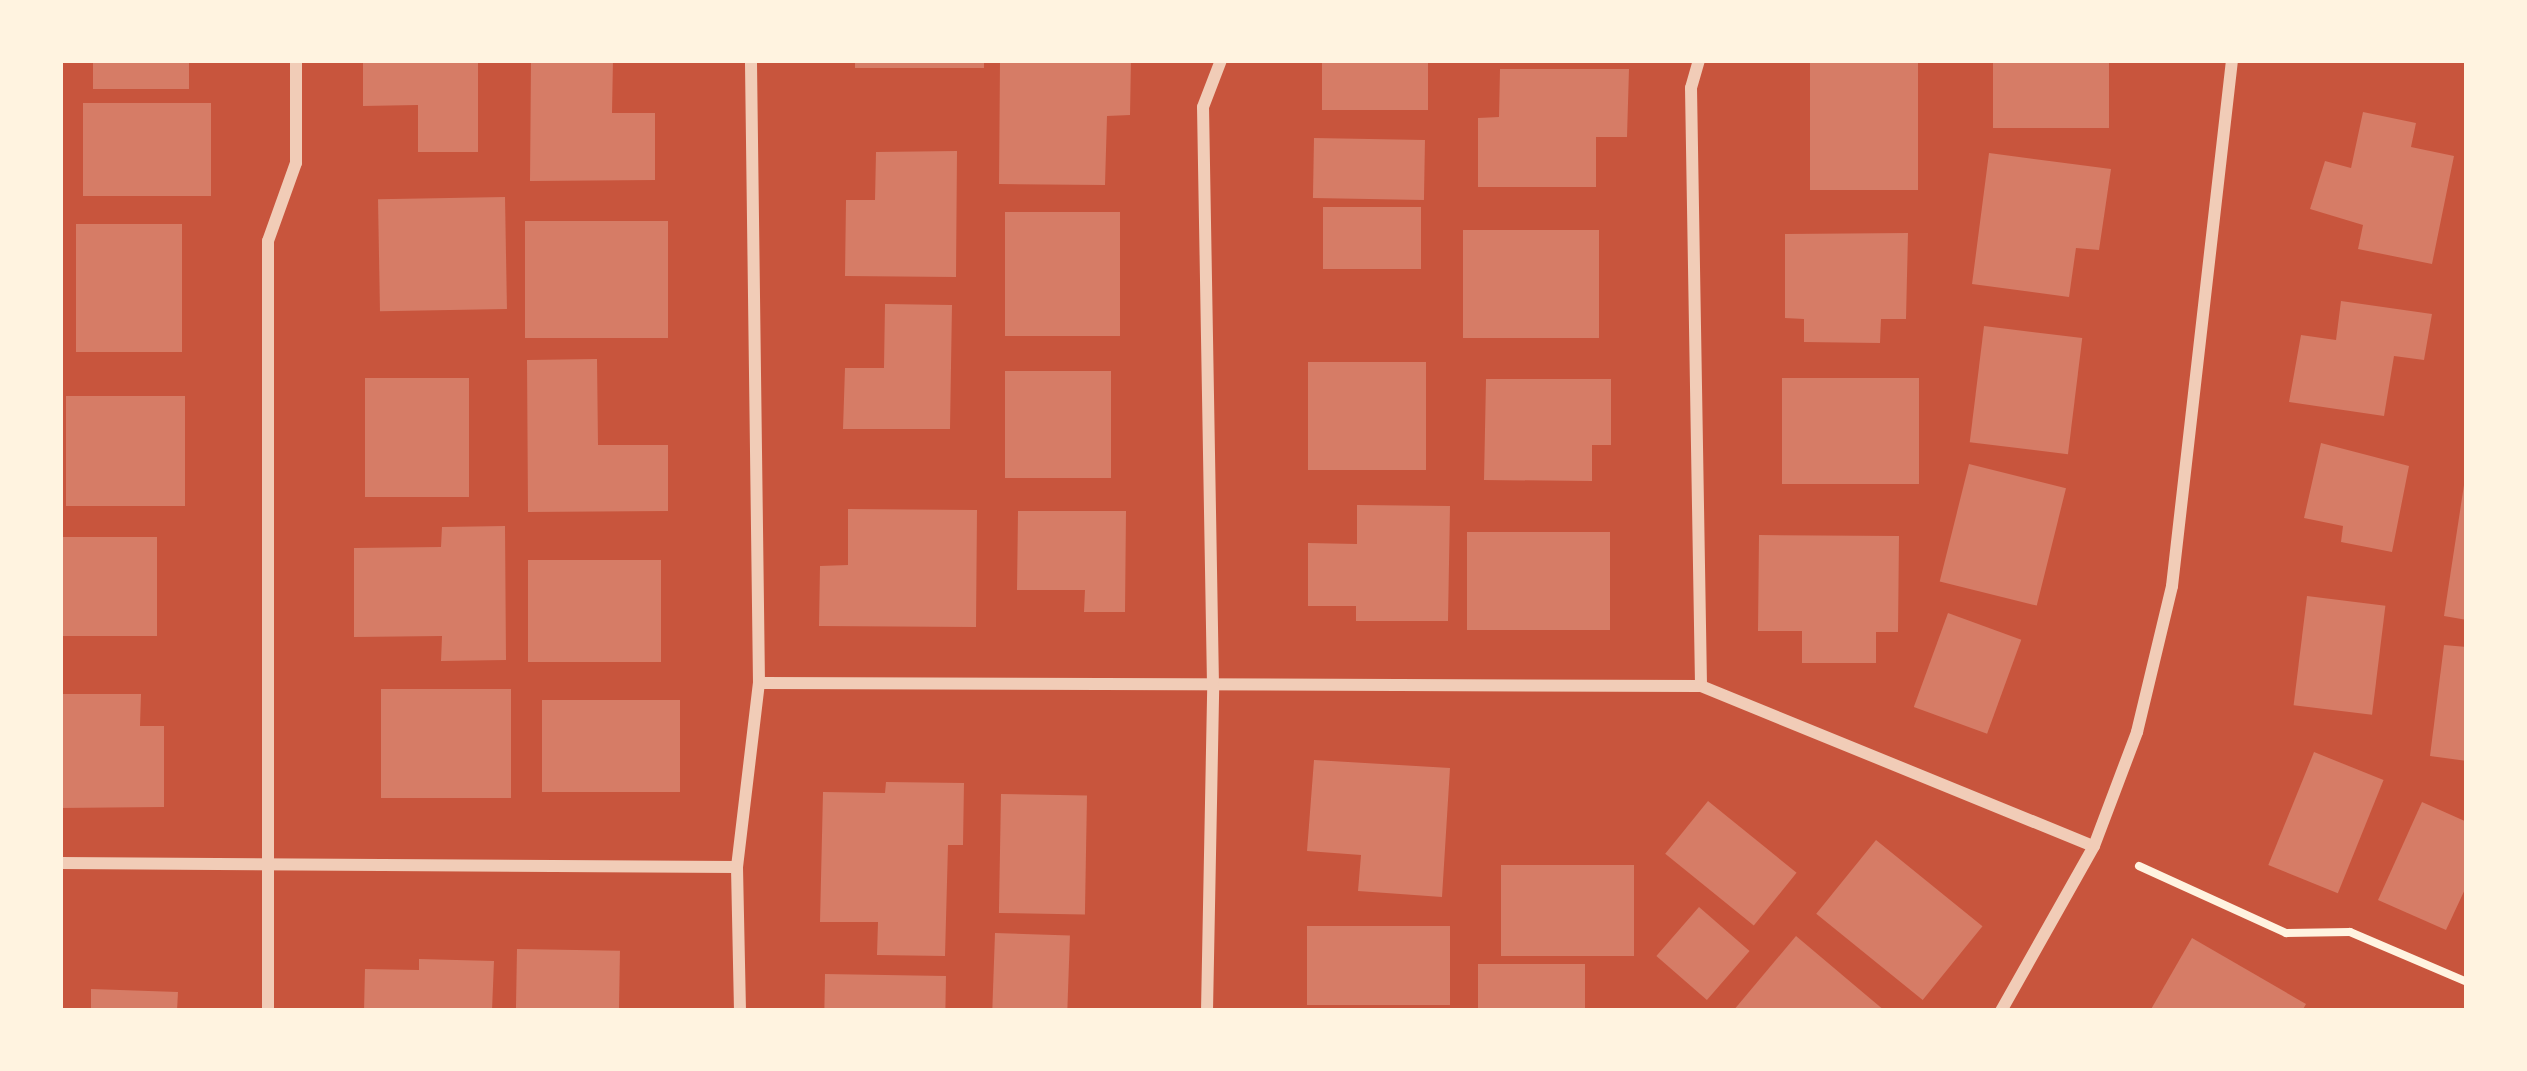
<!DOCTYPE html>
<html>
<head>
<meta charset="utf-8">
<style>
  body { margin:0 }
  #map { position:relative; width:2527px; height:1071px; overflow:hidden; background:#c8553d; font-family:Inter,sans-serif }
  div>[style] { position:absolute }
  .building>* { inset:0; background:#d67c66; transform-origin:0 0 }
  .path>* { height:8px; margin:-4px; padding:0 4px; transform-origin:4px; border-radius:4px; background:#fff3e0 }
  .minor>* { height:12px; margin:-6px; padding:0 6px; transform-origin:6px; border-radius:6px; background:#f1ccb7 }
  span { translate:-50% -50%; white-space:nowrap; text-align:center; line-height:1.15; -webkit-text-stroke:12px #fff3e0; paint-order:stroke }
  .frame { position:absolute; inset:0; border:63px solid #fff3e0; pointer-events:none }
</style>
</head>
<body>
<div id="map">
  <div class="building">
    <div style="left:93px;top:60px;width:96px;height:29px"></div>
    <div style="clip-path:polygon(363px 60px,478px 60px,478px 152px,418px 152px,418px 105px,363px 106px)"></div>
    <div style="clip-path:polygon(531px 60px,613px 60px,612px 113px,655px 113px,655px 180px,530px 181px)"></div>
    <div style="left:855px;top:60px;width:129px;height:8px"></div>
    <div style="clip-path:polygon(1000px 60px,1131px 60px,1130px 115px,1107px 116px,1105px 185px,999px 184px)"></div>
    <div style="left:1322px;top:60px;width:106px;height:50px"></div>
    <div style="left:1810px;top:60px;width:108px;height:130px"></div>
    <div style="left:1993px;top:60px;width:116px;height:68px"></div>
    <div style="clip-path:polygon(1500px 69px,1629px 69px,1627px 137px,1596px 137px,1596px 187px,1478px 187px,1478px 118px,1499px 117px)"></div>
    <div style="left:83px;top:103px;width:128px;height:93px"></div>
    <div style="clip-path:polygon(2363px 112px,2416px 123px,2411px 147px,2454px 156px,2432px 264px,2358px 249px,2363px 225px,2310px 209px,2325px 161px,2351px 168px)"></div>
    <div style="left:1314px;top:138px;width:111px;height:60px;rotate:1deg"></div>
    <div style="clip-path:polygon(957px 151px,956px 277px,845px 276px,846px 200px,875px 200px,876px 152px)"></div>
    <div style="clip-path:polygon(1989px 153px,2111px 169px,2099px 250px,2076px 248px,2069px 297px,1972px 284px)"></div>
    <div style="left:505px;top:197px;width:112px;height:127px;rotate:89deg"></div>
    <div style="left:1323px;top:207px;width:98px;height:62px"></div>
    <div style="left:1005px;top:212px;width:115px;height:124px"></div>
    <div style="left:668px;top:221px;width:117px;height:143px;rotate:90deg"></div>
    <div style="left:182px;top:224px;width:128px;height:106px;rotate:90deg"></div>
    <div style="left:1463px;top:230px;width:136px;height:108px"></div>
    <div style="clip-path:polygon(1908px 233px,1906px 319px,1881px 319px,1880px 343px,1804px 342px,1804px 319px,1785px 318px,1785px 234px)"></div>
    <div style="clip-path:polygon(2341px 301px,2432px 314px,2424px 360px,2394px 356px,2384px 416px,2289px 402px,2301px 335px,2336px 340px)"></div>
    <div style="clip-path:polygon(885px 304px,952px 305px,950px 429px,843px 429px,845px 368px,884px 368px)"></div>
    <div style="left:1984px;top:326px;width:99px;height:117px;rotate:7deg"></div>
    <div style="clip-path:polygon(597px 359px,598px 445px,668px 445px,668px 511px,528px 512px,527px 360px)"></div>
    <div style="left:1308px;top:362px;width:118px;height:108px"></div>
    <div style="left:1005px;top:371px;width:106px;height:107px"></div>
    <div style="left:365px;top:378px;width:104px;height:119px"></div>
    <div style="left:1782px;top:378px;width:137px;height:106px"></div>
    <div style="clip-path:polygon(1486px 379px,1611px 379px,1611px 445px,1592px 445px,1592px 481px,1484px 480px)"></div>
    <div style="left:66px;top:396px;width:119px;height:110px"></div>
    <div style="clip-path:polygon(2321px 443px,2409px 466px,2392px 552px,2341px 542px,2343px 526px,2304px 518px)"></div>
    <div style="left:1969px;top:464px;width:100px;height:121px;rotate:14deg"></div>
    <div style="clip-path:polygon(2464px 485px,2467px 485px,2467px 620px,2444px 616px)"></div>
    <div style="clip-path:polygon(1357px 505px,1450px 506px,1448px 621px,1356px 621px,1356px 606px,1308px 606px,1308px 543px,1357px 544px)"></div>
    <div style="clip-path:polygon(848px 509px,977px 510px,976px 627px,819px 626px,820px 566px,848px 565px)"></div>
    <div style="clip-path:polygon(1018px 511px,1126px 511px,1125px 612px,1084px 612px,1085px 590px,1017px 590px)"></div>
    <div style="clip-path:polygon(505px 526px,506px 660px,441px 661px,442px 636px,354px 637px,354px 548px,441px 547px,442px 527px)"></div>
    <div style="left:1467px;top:532px;width:143px;height:98px"></div>
    <div style="clip-path:polygon(1759px 535px,1899px 536px,1898px 632px,1876px 632px,1876px 663px,1802px 663px,1802px 631px,1758px 631px)"></div>
    <div style="left:157px;top:537px;width:99px;height:97px;rotate:90deg"></div>
    <div style="left:661px;top:560px;width:102px;height:133px;rotate:90deg"></div>
    <div style="left:2307px;top:596px;width:79px;height:110px;rotate:7deg"></div>
    <div style="left:1948px;top:613px;width:78px;height:100px;rotate:20deg"></div>
    <div style="clip-path:polygon(2444px 645px,2467px 647px,2467px 761px,2430px 756px)"></div>
    <div style="left:511px;top:689px;width:109px;height:130px;rotate:90deg"></div>
    <div style="clip-path:polygon(60px 694px,141px 694px,140px 726px,164px 726px,164px 807px,60px 808px)"></div>
    <div style="left:680px;top:700px;width:92px;height:138px;rotate:90deg"></div>
    <div style="left:2314px;top:752px;width:75px;height:122px;rotate:22deg"></div>
    <div style="clip-path:polygon(1314px 760px,1450px 768px,1442px 897px,1358px 891px,1361px 855px,1307px 851px)"></div>
    <div style="clip-path:polygon(886px 782px,964px 783px,963px 845px,948px 845px,945px 956px,877px 955px,878px 922px,820px 922px,823px 792px,885px 793px)"></div>
    <div style="left:1001px;top:794px;width:86px;height:119px;rotate:1deg"></div>
    <div style="left:1708px;top:801px;width:114px;height:68px;rotate:39deg"></div>
    <div style="clip-path:polygon(2422px 802px,2467px 822px,2467px 885px,2446px 930px,2378px 900px)"></div>
    <div style="left:1876px;top:840px;width:137px;height:95px;rotate:39deg"></div>
    <div style="left:1634px;top:865px;width:91px;height:133px;rotate:90deg"></div>
    <div style="left:1699px;top:907px;width:67px;height:65px;rotate:41deg"></div>
    <div style="left:1450px;top:926px;width:79px;height:143px;rotate:90deg"></div>
    <div style="left:995px;top:933px;width:75px;height:78px;rotate:2deg"></div>
    <div style="clip-path:polygon(1796px 936px,1885px 1011px,1733px 1011px)"></div>
    <div style="clip-path:polygon(2192px 938px,2306px 1004px,2302px 1011px,2150px 1011px)"></div>
    <div style="left:517px;top:949px;width:103px;height:62px;rotate:1deg"></div>
    <div style="clip-path:polygon(419px 959px,494px 961px,492px 1011px,364px 1011px,365px 969px,419px 970px)"></div>
    <div style="left:1478px;top:964px;width:107px;height:47px"></div>
    <div style="left:825px;top:974px;width:121px;height:37px;rotate:1deg"></div>
    <div style="clip-path:polygon(91px 989px,178px 992px,177px 1011px,91px 1011px)"></div>
  </div>
  <div class="path">
    <div style="left:2139px;top:866px;width:162px;rotate:24.5deg"></div>
    <div style="left:2286px;top:933px;width:64px;rotate:-0.9deg"></div>
    <div style="left:2350px;top:932px;width:127px;rotate:23.1deg"></div>
  </div>
  <div class="minor">
    <div style="left:1699px;top:60px;width:29px;rotate:106deg"></div>
    <div style="left:1691px;top:88px;width:598px;rotate:89.04deg"></div>
    <div style="left:759px;top:683px;width:942px;rotate:0.18deg"></div>
    <div style="left:1701px;top:686px;width:424px;rotate:22.2deg"></div>
    <div style="left:60px;top:863px;width:677px;rotate:0.34deg"></div>
    <div style="left:268px;top:1011px;width:770px;rotate:-90deg"></div>
    <div style="left:268px;top:241px;width:83px;rotate:-70.3deg"></div>
    <div style="left:296px;top:163px;width:103px;rotate:-90deg"></div>
    <div style="left:740px;top:1011px;width:144px;rotate:-91.2deg"></div>
    <div style="left:737px;top:867px;width:185px;rotate:-83.2deg"></div>
    <div style="left:759px;top:683px;width:623px;rotate:-90.74deg"></div>
    <div style="left:1207px;top:1011px;width:326px;rotate:-88.9deg"></div>
    <div style="left:1213px;top:685px;width:578px;rotate:-90.99deg"></div>
    <div style="left:1203px;top:107px;width:50px;rotate:-69deg"></div>
    <div style="left:2001px;top:1011px;width:189px;rotate:-60.6deg"></div>
    <div style="left:2094px;top:846px;width:122px;rotate:-69.3deg"></div>
    <div style="left:2137px;top:732px;width:150px;rotate:-76.5deg"></div>
    <div style="left:2172px;top:586px;width:529px;rotate:-83.49deg"></div>
  </div>
  <div class="frame"></div>
</div>
</body>
</html>
